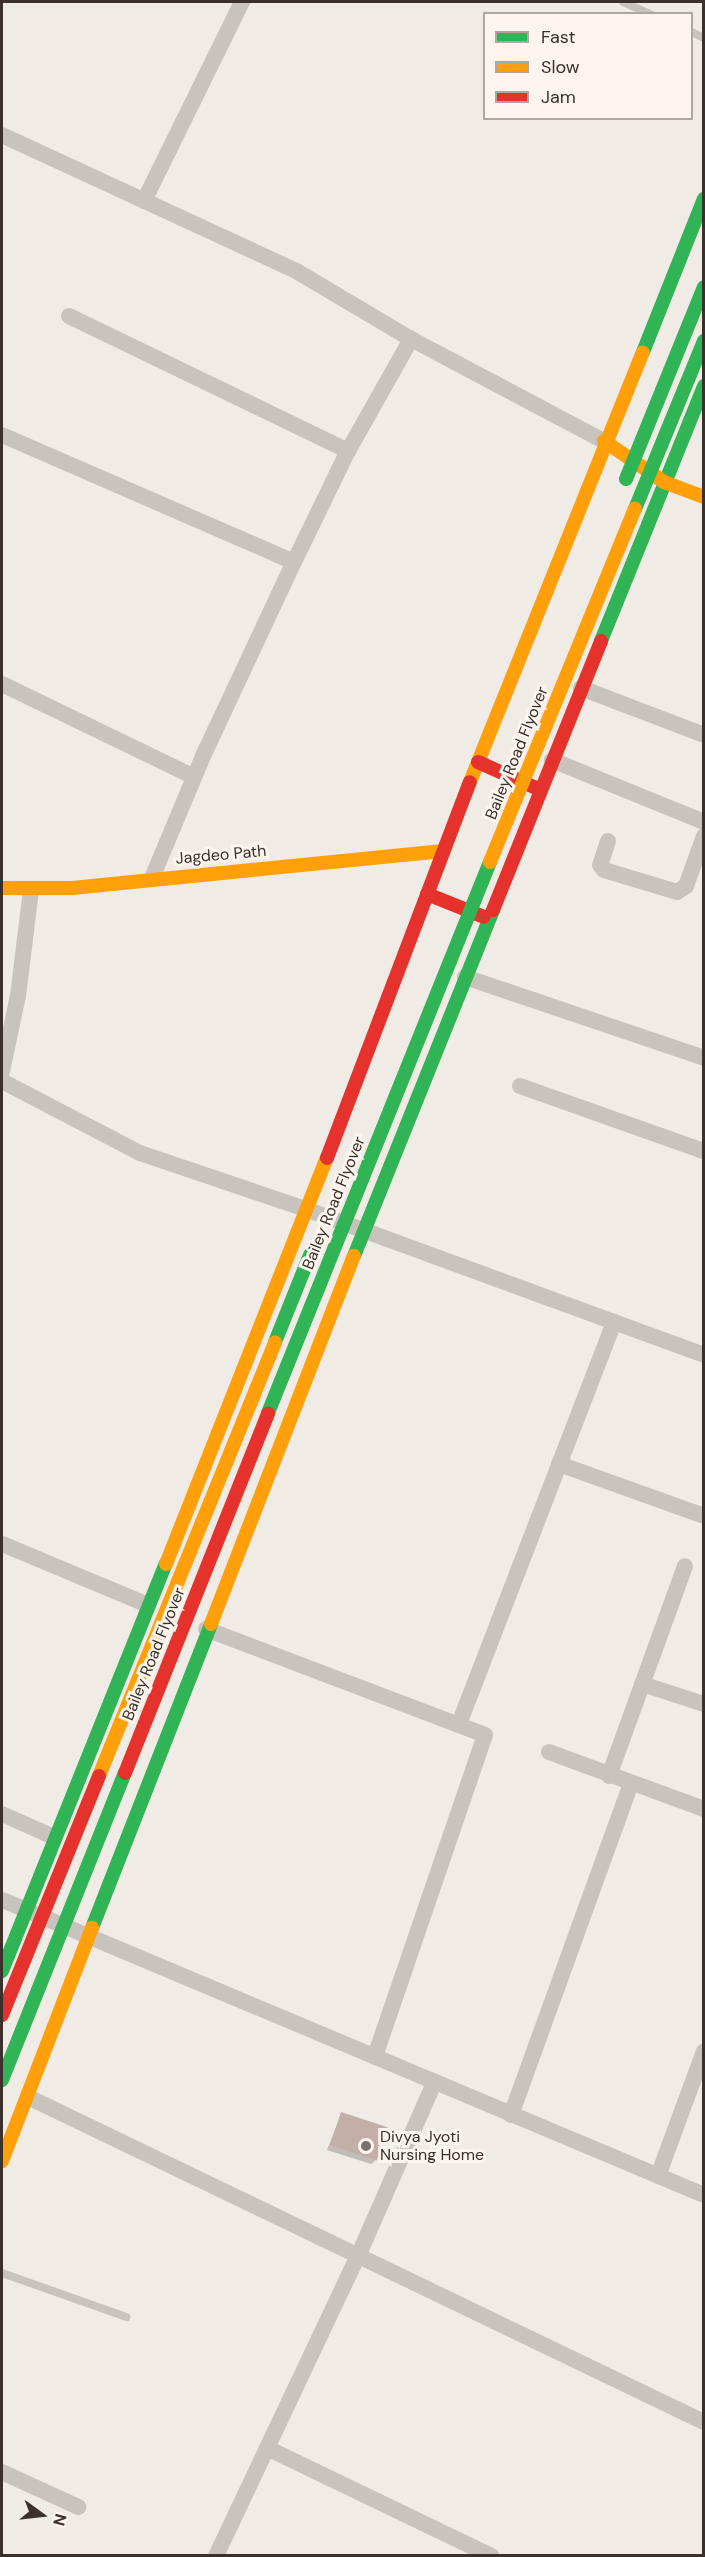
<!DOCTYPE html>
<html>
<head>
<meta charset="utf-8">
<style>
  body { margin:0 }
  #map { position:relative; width:705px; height:2557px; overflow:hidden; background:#f0ebe5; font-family:"DM Sans",sans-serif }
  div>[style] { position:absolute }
  .shadow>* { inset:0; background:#0003 }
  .building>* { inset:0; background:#c3afa7; transform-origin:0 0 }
  .lane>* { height:8px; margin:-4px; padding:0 4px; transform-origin:4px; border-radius:4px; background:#c9c3be }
  .street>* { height:16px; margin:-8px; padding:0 8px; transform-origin:8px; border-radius:8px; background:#c9c3be }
  .fast>* { height:14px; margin:-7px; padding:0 7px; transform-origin:7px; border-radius:7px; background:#30b455 }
  .slow>* { height:14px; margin:-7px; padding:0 7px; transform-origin:7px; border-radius:7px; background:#ff9f0a }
  .jam>* { height:14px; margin:-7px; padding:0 7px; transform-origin:7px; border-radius:7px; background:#e5322d }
  .fast-bridge>* { height:14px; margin:-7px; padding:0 7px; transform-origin:7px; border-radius:7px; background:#30b455 }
  .slow-bridge>* { height:14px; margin:-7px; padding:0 7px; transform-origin:7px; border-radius:7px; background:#ff9f0a }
  .jam-bridge>* { height:14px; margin:-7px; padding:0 7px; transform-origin:7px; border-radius:7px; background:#e5322d }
  .dots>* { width:16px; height:16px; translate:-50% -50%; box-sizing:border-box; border:3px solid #fbf5ee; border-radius:50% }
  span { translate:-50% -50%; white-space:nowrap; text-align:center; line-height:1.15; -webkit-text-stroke:6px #fbf5ee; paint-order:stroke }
  .street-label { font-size:16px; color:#3b302b }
  .poi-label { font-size:16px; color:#3b302b }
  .left { translate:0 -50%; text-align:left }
  .frame { position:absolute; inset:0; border:3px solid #3b302b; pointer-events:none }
  .legend { position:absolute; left:483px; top:12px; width:210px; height:108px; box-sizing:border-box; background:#fbf5ee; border:2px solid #aea6a0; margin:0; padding:8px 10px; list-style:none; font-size:18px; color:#3b302b }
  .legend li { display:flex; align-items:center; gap:12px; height:30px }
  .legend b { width:30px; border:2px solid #aea6a0 }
  .north { position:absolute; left:12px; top:2485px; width:60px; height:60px; -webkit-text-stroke:4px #fbf5ee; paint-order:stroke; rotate:105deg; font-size:16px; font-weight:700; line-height:24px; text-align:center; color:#3b302b }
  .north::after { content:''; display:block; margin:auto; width:21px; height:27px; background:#3b302b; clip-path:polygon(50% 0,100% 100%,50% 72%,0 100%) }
</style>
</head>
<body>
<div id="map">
  <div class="shadow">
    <div style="clip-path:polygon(341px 2114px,376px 2160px,371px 2164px,327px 2150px)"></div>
  </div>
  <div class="building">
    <div style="left:341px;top:2112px;width:49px;height:35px;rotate:18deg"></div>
  </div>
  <div class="lane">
    <div style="left:623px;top:2px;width:30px;rotate:24deg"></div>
    <div style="left:692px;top:32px;width:13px;rotate:27deg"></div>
    <div style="left:2px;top:2273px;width:132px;rotate:19.5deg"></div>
  </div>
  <div class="street">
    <div style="left:2px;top:135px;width:326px;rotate:24.8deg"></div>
    <div style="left:298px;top:272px;width:131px;rotate:30.7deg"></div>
    <div style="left:411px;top:339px;width:218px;rotate:27.9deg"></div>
    <div style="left:144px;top:201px;width:222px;rotate:-63.8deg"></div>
    <div style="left:69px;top:316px;width:310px;rotate:25.8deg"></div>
    <div style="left:2px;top:435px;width:318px;rotate:23.5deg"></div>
    <div style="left:2px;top:684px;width:213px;rotate:25.8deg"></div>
    <div style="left:581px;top:688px;width:132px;rotate:20.9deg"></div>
    <div style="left:552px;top:760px;width:164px;rotate:22.2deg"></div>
    <div style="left:608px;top:841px;width:25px;rotate:108deg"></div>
    <div style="left:600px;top:865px;width:6px;rotate:51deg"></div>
    <div style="left:604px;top:870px;width:76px;rotate:16.8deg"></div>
    <div style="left:677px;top:892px;width:11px;rotate:-34deg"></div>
    <div style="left:686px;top:886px;width:53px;rotate:-70.2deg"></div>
    <div style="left:152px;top:878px;width:132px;rotate:-67.3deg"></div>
    <div style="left:203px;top:756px;width:214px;rotate:-64.9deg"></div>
    <div style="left:294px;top:562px;width:123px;rotate:-64.1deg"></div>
    <div style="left:348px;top:451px;width:129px;rotate:-60.6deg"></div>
    <div style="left:465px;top:977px;width:252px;rotate:18.7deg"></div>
    <div style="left:2px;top:1071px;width:77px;rotate:-78deg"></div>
    <div style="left:18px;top:996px;width:107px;rotate:-83deg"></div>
    <div style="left:2px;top:1081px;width:156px;rotate:27.6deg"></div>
    <div style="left:140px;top:1153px;width:177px;rotate:18.7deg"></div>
    <div style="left:308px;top:1210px;width:422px;rotate:20.1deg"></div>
    <div style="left:520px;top:1086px;width:195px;rotate:19.5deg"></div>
    <div style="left:559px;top:1464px;width:154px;rotate:19.7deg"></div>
    <div style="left:2px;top:1544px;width:158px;rotate:22.7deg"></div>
    <div style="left:206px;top:1629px;width:298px;rotate:20.8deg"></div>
    <div style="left:485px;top:1735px;width:340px;rotate:108.9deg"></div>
    <div style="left:642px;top:1684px;width:65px;rotate:17.9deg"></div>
    <div style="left:459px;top:1724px;width:431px;rotate:-68.9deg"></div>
    <div style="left:549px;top:1752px;width:165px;rotate:20.2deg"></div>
    <div style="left:609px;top:1776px;width:223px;rotate:-70.1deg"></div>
    <div style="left:2px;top:1814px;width:57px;rotate:23.9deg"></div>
    <div style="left:2px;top:1900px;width:761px;rotate:22.79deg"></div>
    <div style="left:28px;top:2097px;width:750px;rotate:25.68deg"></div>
    <div style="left:511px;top:2115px;width:352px;rotate:-70.1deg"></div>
    <div style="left:658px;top:2176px;width:133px;rotate:-69.8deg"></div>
    <div style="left:267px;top:2448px;width:249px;rotate:25.7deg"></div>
    <div style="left:2px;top:2472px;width:84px;rotate:24.7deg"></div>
    <div style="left:216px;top:2556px;width:334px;rotate:-64.7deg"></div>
    <div style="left:359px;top:2254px;width:187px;rotate:-66.3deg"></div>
  </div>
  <div class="fast">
    <div style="left:643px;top:352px;width:165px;rotate:-68.3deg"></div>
    <div style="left:601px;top:641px;width:275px;rotate:-68deg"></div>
    <div style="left:354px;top:1256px;width:373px;rotate:-68.1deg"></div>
    <div style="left:92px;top:1928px;width:326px;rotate:-68.6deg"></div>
    <div style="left:2px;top:1971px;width:439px;rotate:-68.1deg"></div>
  </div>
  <div class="slow">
    <div style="left:604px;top:441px;width:73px;rotate:34.3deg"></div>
    <div style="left:664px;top:482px;width:43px;rotate:20.6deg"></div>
    <div style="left:470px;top:782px;width:463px;rotate:-68.1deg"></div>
    <div style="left:2px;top:888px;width:70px"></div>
    <div style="left:72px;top:888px;width:373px;rotate:-5.7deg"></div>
    <div style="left:166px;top:1564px;width:437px;rotate:-68.4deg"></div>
    <div style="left:211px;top:1624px;width:395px;rotate:-68.8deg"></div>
    <div style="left:2px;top:2161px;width:250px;rotate:-68.9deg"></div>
  </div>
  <div class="jam">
    <div style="left:478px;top:762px;width:64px;rotate:24.1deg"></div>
    <div style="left:427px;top:894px;width:61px;rotate:22deg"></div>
    <div style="left:493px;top:910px;width:290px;rotate:-68.1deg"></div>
    <div style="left:327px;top:1158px;width:402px;rotate:-69.2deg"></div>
  </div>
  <div class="fast-bridge">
    <div style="left:626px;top:479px;width:207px;rotate:-67.9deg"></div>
    <div style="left:635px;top:509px;width:182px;rotate:-67.7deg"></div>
    <div style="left:275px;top:1342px;width:94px;rotate:-68.1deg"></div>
    <div style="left:268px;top:1413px;width:594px;rotate:-68.06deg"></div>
    <div style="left:2px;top:2080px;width:331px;rotate:-68.2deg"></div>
  </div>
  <div class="slow-bridge">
    <div style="left:490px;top:862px;width:382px;rotate:-67.7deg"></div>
    <div style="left:99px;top:1776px;width:468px;rotate:-67.9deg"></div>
  </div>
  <div class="jam-bridge">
    <div style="left:125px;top:1773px;width:387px;rotate:-68.3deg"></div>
    <div style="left:2px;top:2015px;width:258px;rotate:-67.9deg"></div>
  </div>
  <div class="dots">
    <div style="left:366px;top:2146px;background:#7a716c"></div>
  </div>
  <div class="street-label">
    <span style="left:517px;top:753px;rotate:-68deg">Bailey Road Flyover</span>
    <span style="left:221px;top:855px;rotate:-5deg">Jagdeo Path</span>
    <span style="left:334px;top:1203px;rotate:-68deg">Bailey Road Flyover</span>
    <span style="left:154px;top:1654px;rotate:-68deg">Bailey Road Flyover</span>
  </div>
  <div class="poi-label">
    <span class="left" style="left:380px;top:2146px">Divya Jyoti<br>Nursing Home</span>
  </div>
  <div class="frame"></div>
  <ul class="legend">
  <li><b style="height:8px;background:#30b455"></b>Fast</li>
  <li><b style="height:8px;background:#ff9f0a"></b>Slow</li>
  <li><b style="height:8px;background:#e5322d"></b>Jam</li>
  </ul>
  <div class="north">N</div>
</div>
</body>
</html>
